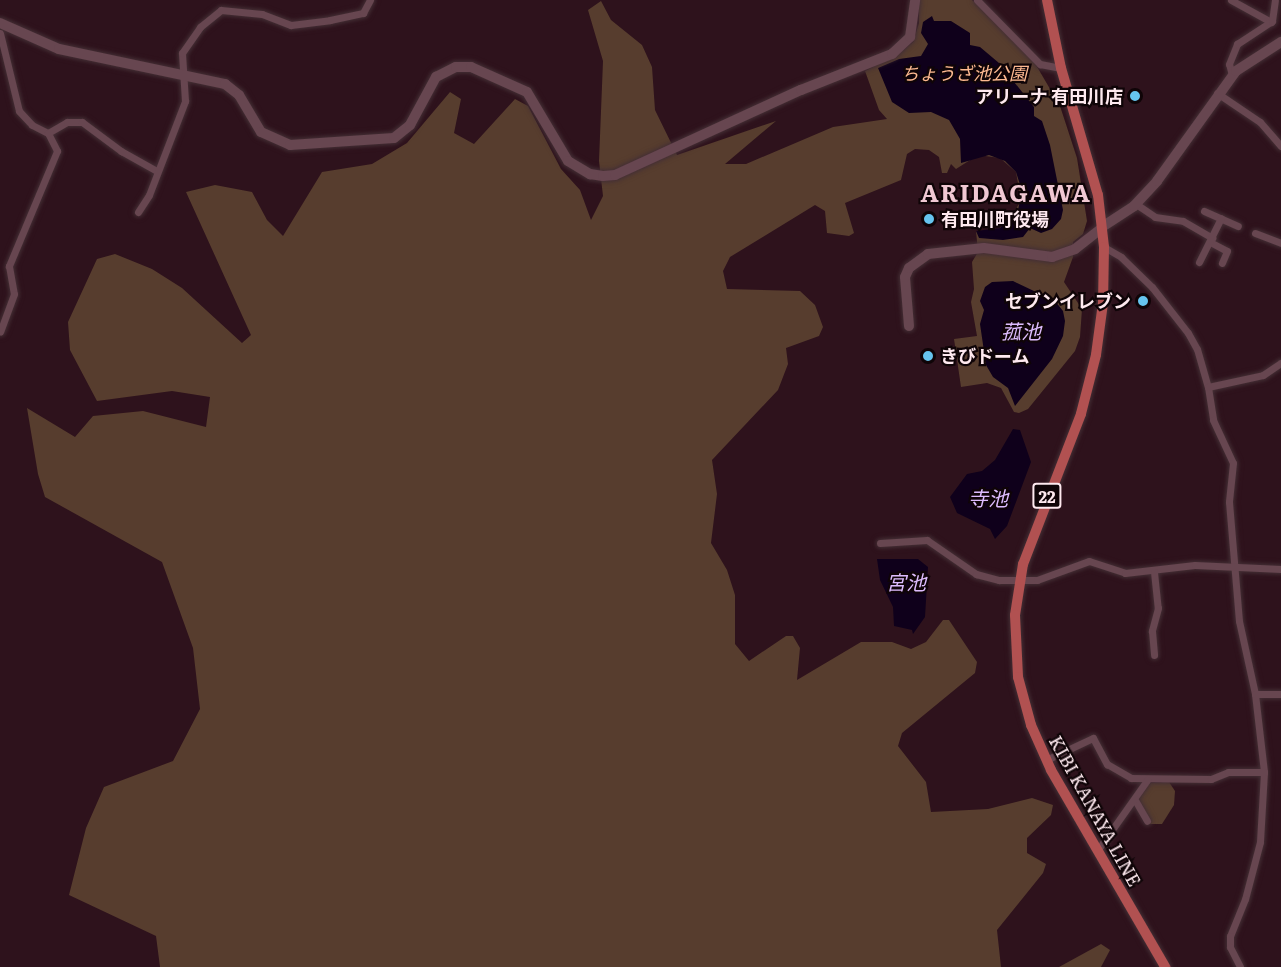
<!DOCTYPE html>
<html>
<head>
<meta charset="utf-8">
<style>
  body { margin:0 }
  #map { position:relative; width:1281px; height:967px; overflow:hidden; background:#2e121c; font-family:Literata,"Noto Sans JP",serif }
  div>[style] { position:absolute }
  .green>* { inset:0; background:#573d2e }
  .water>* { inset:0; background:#0f001b }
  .roads { filter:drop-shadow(0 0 2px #442f35) drop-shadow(0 0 2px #442f35) }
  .street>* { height:7px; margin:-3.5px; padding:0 3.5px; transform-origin:3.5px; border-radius:3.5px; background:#674650 }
  .secondary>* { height:10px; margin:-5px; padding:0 5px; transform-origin:5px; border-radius:5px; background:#674650 }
  .primary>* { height:10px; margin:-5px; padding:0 5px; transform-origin:5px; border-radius:5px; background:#b15151 }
  .dots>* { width:16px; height:16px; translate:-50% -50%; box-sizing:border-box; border:3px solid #0f0407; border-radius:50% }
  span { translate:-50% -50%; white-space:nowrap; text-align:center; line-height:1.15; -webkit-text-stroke:4.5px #0f0407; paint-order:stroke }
  .shield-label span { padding:2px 4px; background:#0f0407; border:2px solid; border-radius:4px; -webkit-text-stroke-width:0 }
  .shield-label { font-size:16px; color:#fee9ef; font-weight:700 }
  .park-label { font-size:18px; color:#fdb991; font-style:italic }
  .poi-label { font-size:18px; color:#fee9ef; font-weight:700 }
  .right { translate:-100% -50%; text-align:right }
  .left { translate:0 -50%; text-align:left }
  .street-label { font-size:18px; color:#fee9ef }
  .water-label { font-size:20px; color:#ddbcfd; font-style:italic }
  .district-label { font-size:24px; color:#f0c8d3; font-weight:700; letter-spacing:1.5px }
</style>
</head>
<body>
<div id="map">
  <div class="green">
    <div style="clip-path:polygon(919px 0,972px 0,981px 7px,1036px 65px,1060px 106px,1077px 158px,1087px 221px,1083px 234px,1073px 242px,1073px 257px,1064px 282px,1082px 309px,1080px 337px,1075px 351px,1028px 409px,1019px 413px,1014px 412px,1001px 388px,987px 383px,961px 387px,954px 339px,977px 336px,971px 302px,974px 289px,972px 262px,978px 252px,976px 231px,993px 231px,1005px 225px,1021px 201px,1016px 172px,1000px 158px,978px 155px,956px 169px,951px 164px,947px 173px,942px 173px,939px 157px,929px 150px,915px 149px,907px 154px,901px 180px,845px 203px,854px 233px,849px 236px,827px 233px,825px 211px,815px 205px,730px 257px,723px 271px,727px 289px,800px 291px,815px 305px,823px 327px,819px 336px,786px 348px,788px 364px,778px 390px,712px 460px,717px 494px,711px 543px,727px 570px,735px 595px,735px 644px,749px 661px,786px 636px,793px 636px,800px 648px,797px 680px,861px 642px,892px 642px,911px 649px,926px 642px,943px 620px,949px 620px,977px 662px,975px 673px,902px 733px,898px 746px,926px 782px,931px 812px,988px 809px,1032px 798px,1053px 805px,1051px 815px,1027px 838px,1027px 853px,1046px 864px,1043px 873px,997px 930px,1001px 967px,160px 967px,156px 936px,69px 895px,86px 828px,104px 787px,173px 761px,200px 709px,193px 648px,162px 562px,45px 497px,38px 474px,27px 408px,75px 437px,93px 416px,143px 411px,206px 427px,210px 397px,172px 391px,97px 401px,70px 350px,68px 322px,97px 259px,115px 254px,152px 269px,182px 288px,242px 343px,251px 335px,186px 192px,215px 185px,252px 192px,267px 220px,283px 236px,322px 172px,372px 164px,407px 143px,450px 92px,461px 99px,454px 133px,474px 144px,515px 99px,528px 106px,561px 169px,580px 190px,591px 220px,603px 196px,599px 161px,603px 61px,588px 10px,601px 1px,611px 20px,642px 45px,652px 67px,655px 110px,677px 155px,776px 121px,725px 164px,746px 164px,833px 127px,887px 119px,879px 110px,865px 71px,899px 54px,913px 42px,919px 23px)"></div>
    <div style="clip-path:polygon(1169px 782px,1175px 791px,1174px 805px,1162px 824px,1147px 824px,1135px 804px,1149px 783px)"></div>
    <div style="clip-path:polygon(1101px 944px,1110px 950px,1101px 967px,1059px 967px)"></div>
  </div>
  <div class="water">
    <div style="clip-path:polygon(932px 16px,934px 21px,951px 21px,970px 33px,970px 45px,980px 47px,999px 63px,1034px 107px,1034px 116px,1042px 121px,1050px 145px,1063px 210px,1061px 219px,1052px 229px,1041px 233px,1030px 228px,1023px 237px,1003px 240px,979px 238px,976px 231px,1000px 228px,1018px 210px,1022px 191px,1016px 172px,1005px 161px,989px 155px,961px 163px,960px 139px,949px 120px,931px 112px,909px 113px,892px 102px,878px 68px,899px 59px,921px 56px,928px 44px,921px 33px,923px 22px)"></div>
    <div style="clip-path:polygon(1013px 281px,1055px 301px,1063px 311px,1065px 321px,1063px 336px,1052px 359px,1015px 406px,1008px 388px,993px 377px,986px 365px,980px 324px,984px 310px,980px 301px,985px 287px,992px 282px)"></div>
    <div style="clip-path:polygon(1013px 429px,1020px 430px,1031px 462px,1007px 526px,995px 539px,990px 529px,957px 513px,950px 497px,967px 474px,982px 471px,995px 460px)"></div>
    <div style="clip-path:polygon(877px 559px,918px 559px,928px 567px,925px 617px,913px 634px,912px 630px,894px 626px,893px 607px,880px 580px)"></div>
  </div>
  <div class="roads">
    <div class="street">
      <div style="left:977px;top:0;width:90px;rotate:45.5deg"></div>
      <div style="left:1040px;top:64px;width:21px;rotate:11deg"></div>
      <div style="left:1231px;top:0;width:46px;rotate:28.8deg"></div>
      <div style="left:0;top:33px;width:80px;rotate:76.3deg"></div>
      <div style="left:19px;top:111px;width:19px;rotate:47deg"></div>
      <div style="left:32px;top:125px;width:18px;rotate:27deg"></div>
      <div style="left:48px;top:133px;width:20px;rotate:63deg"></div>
      <div style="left:57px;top:151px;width:125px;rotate:112.7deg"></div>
      <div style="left:9px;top:266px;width:28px;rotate:80deg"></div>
      <div style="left:14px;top:294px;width:40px;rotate:110.2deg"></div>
      <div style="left:1232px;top:75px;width:11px;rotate:-105deg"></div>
      <div style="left:1229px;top:64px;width:22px;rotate:-68deg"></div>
      <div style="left:1237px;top:44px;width:42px;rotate:-33.3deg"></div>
      <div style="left:1272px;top:21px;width:21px;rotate:-82deg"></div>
      <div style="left:1217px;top:93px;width:52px;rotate:34deg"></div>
      <div style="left:1260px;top:122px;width:32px;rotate:49deg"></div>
      <div style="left:48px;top:133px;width:22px;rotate:-30deg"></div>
      <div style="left:67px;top:122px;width:15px"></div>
      <div style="left:82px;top:122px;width:49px;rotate:36.6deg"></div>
      <div style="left:121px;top:151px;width:41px;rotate:29.1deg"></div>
      <div style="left:1136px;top:204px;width:23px;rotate:34deg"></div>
      <div style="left:1155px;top:217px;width:28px;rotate:8deg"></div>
      <div style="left:1183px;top:221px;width:34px;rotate:30deg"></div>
      <div style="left:1204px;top:211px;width:37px;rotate:24deg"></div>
      <div style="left:138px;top:212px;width:20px;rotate:-57deg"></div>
      <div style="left:149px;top:195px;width:101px;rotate:-69deg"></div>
      <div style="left:185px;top:101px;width:48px;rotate:-93.6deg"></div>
      <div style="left:182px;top:53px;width:32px;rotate:-55deg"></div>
      <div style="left:200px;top:27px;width:27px;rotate:-39deg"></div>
      <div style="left:221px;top:10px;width:41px;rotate:5.6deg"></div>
      <div style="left:262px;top:14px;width:31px;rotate:21deg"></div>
      <div style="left:291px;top:25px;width:39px;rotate:-7deg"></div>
      <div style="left:330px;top:20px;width:34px;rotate:-12deg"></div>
      <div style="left:363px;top:13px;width:15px;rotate:-62deg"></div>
      <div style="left:1255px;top:233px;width:28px;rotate:21deg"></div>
      <div style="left:1210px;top:242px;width:19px;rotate:28deg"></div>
      <div style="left:1227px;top:251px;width:13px;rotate:113deg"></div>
      <div style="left:1104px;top:247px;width:20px;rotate:30deg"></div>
      <div style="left:1121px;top:257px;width:43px;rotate:44.1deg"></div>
      <div style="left:1152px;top:287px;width:58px;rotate:52deg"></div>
      <div style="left:1188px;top:333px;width:18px;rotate:61deg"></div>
      <div style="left:1197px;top:349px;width:40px;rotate:74deg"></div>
      <div style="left:1208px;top:387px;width:33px;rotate:81deg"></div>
      <div style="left:1213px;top:420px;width:47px;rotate:65.1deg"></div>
      <div style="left:1233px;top:463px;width:39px;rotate:96deg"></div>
      <div style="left:1229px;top:502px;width:119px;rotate:85.2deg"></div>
      <div style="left:1239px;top:621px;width:75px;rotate:77.6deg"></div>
      <div style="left:1255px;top:694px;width:79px;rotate:83.4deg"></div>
      <div style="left:1264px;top:772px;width:70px;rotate:93.3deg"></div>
      <div style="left:1260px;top:842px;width:59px;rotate:104.7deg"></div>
      <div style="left:1245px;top:899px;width:40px;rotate:112deg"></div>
      <div style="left:1230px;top:936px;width:11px;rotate:90deg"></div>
      <div style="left:1230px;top:947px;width:22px;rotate:63deg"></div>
      <div style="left:1199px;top:262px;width:49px;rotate:-63.4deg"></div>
      <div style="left:1208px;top:387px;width:56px;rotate:-12.3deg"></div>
      <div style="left:1263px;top:375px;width:22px;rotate:-34deg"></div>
      <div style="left:880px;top:543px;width:47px;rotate:-3.7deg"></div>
      <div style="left:927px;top:540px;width:60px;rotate:34.8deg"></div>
      <div style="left:976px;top:574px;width:24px;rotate:15deg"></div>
      <div style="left:999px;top:580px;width:38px"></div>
      <div style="left:1037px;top:580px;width:55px;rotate:-20.1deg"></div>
      <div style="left:1089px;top:561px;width:38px;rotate:18deg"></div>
      <div style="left:1125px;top:573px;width:70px;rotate:-6.5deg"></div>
      <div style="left:1195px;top:565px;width:86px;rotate:2.7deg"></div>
      <div style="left:1154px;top:572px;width:36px;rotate:84deg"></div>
      <div style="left:1158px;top:608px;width:24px;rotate:105deg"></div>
      <div style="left:1152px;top:631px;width:24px;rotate:85deg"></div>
      <div style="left:1255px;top:694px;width:26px"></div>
      <div style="left:1046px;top:760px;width:52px;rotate:-25.1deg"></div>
      <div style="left:1093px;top:738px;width:30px;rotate:62deg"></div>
      <div style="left:1107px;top:764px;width:28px;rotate:30deg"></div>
      <div style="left:1131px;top:778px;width:80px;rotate:0.7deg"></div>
      <div style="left:1211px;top:779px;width:18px;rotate:-22deg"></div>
      <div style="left:1228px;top:772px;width:36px"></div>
      <div style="left:1135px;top:800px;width:24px;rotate:60deg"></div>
      <div style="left:1097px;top:851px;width:87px;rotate:-54.8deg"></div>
    </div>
    <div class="secondary">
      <div style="left:0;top:23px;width:64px;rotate:23.8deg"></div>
      <div style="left:59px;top:49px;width:170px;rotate:11.9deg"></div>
      <div style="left:225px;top:84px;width:18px;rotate:38deg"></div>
      <div style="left:239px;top:95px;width:43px;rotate:59.3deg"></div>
      <div style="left:261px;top:132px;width:32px;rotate:24deg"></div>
      <div style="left:290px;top:145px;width:104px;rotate:-3.9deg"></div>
      <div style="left:394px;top:138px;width:21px;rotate:-39deg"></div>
      <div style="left:410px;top:125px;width:55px;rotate:-61.6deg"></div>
      <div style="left:436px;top:77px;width:22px;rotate:-27deg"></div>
      <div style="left:456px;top:67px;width:15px"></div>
      <div style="left:471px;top:67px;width:61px;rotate:24.1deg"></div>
      <div style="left:527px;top:92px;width:80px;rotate:59.3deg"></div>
      <div style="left:568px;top:161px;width:26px;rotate:31deg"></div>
      <div style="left:590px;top:174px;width:13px;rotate:9deg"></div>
      <div style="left:603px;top:176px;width:12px;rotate:-5deg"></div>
      <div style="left:615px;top:175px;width:205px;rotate:-24.6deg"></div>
      <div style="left:801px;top:90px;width:98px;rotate:-21.6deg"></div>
      <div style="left:892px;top:54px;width:25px;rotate:-43deg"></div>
      <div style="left:910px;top:37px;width:37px;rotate:-82deg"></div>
      <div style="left:1102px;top:227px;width:38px;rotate:-33deg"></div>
      <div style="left:1134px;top:206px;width:34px;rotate:-47deg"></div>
      <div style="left:1157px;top:181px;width:135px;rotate:-54.3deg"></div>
      <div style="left:1236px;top:71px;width:54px;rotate:-32.8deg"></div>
      <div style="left:909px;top:326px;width:49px;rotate:-94.7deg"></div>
      <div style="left:905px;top:277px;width:10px;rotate:-66deg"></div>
      <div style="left:909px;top:268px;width:24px;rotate:-36deg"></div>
      <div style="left:928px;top:254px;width:56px;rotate:-6.1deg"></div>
      <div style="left:984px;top:248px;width:69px;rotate:7.5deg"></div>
      <div style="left:1052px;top:257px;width:24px;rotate:-19deg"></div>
      <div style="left:1075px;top:249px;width:34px;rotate:-38deg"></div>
    </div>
    <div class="primary">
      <div style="left:1047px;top:0;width:69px;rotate:78.4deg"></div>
      <div style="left:1061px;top:68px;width:132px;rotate:73.8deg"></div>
      <div style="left:1098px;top:195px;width:52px;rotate:83.4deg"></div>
      <div style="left:1104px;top:247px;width:56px;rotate:91deg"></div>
      <div style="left:1103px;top:303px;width:52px;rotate:97.7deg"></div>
      <div style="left:1096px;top:355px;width:61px;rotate:104.3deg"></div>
      <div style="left:1081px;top:414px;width:161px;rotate:111.1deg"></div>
      <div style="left:1023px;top:564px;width:52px;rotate:98.9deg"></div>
      <div style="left:1015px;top:615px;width:62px;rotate:87.2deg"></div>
      <div style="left:1018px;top:677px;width:50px;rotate:74.8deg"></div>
      <div style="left:1031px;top:725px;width:49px;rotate:66deg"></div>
      <div style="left:1051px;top:770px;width:228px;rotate:59.9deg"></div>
    </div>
  </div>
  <div class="dots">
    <div style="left:1135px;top:96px;background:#66c4ef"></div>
    <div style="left:929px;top:219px;background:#66c4ef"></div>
    <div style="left:1143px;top:301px;background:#66c4ef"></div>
    <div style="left:928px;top:356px;background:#66c4ef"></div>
  </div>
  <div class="shield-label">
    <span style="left:1047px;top:496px">22</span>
  </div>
  <div class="park-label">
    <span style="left:964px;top:73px">ちょうざ池公園</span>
  </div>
  <div class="poi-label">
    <span class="right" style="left:1123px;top:96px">アリーナ 有田川店</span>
    <span class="left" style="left:941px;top:219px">有田川町役場</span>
    <span class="right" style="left:1131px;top:301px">セブンイレブン</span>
    <span class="left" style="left:940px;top:356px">きびドーム</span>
  </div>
  <div class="street-label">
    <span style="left:1095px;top:811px;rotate:61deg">KIBI KANAYA LINE</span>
  </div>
  <div class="water-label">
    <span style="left:1021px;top:330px">菰池</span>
    <span style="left:988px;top:497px">寺池</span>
    <span style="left:906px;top:581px">宮池</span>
  </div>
  <div class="district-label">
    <span style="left:1006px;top:192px">ARIDAGAWA</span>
  </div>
</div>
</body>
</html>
